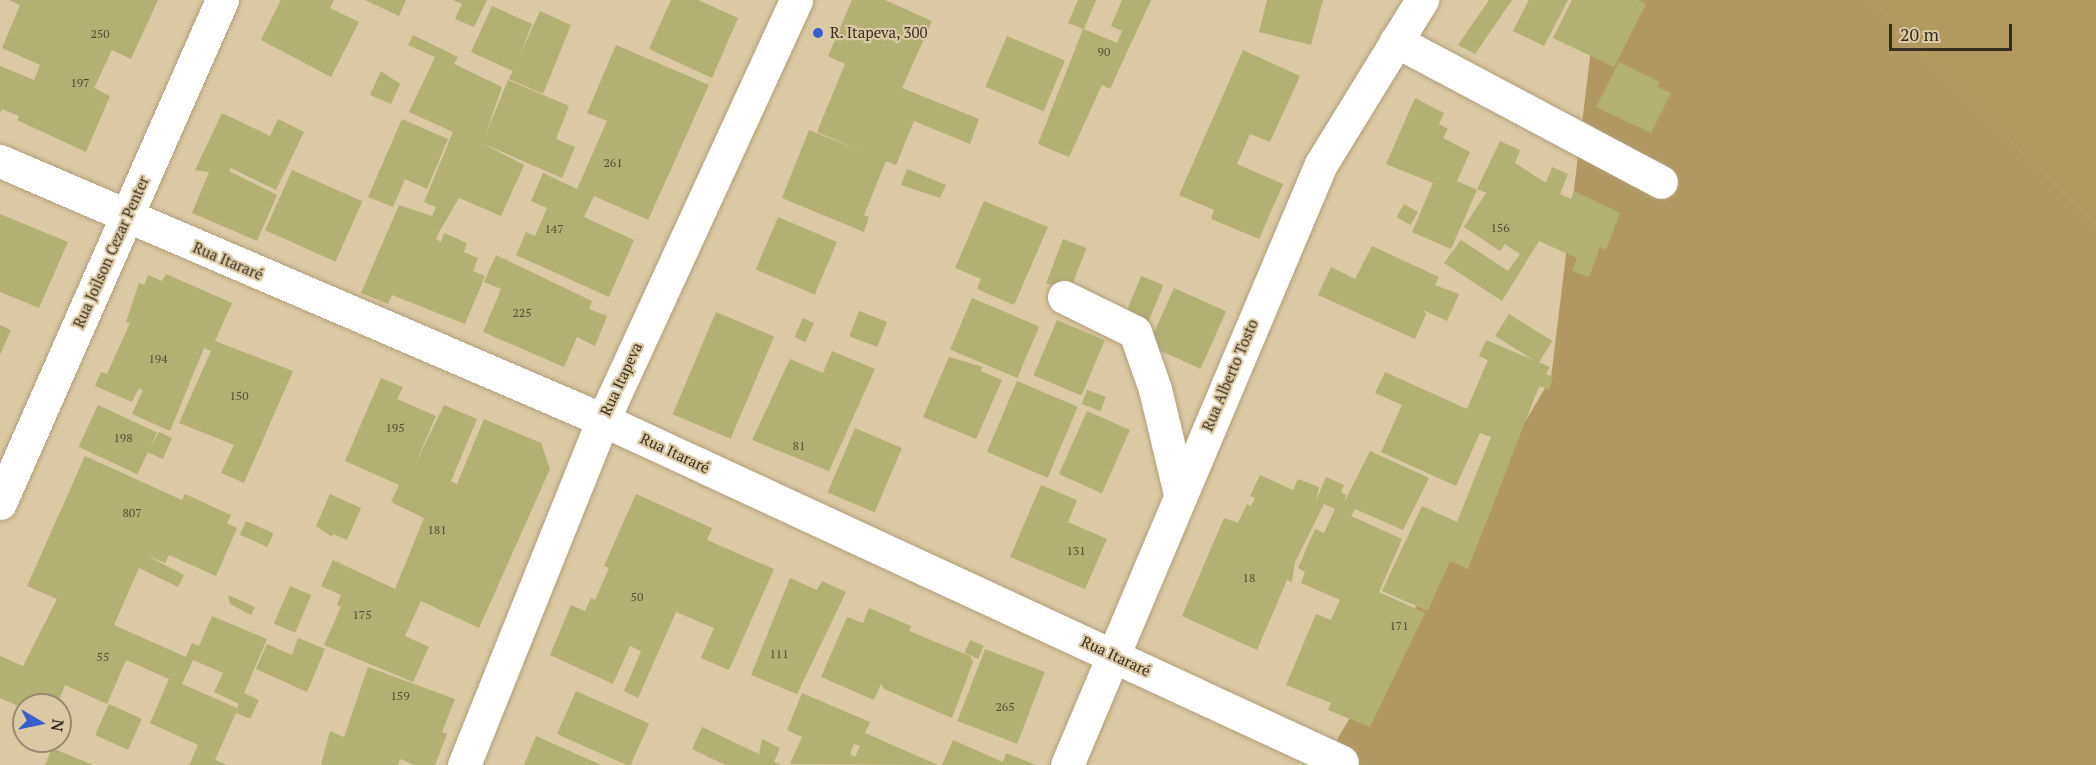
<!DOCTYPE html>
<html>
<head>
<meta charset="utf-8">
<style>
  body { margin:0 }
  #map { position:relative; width:2096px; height:765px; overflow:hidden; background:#dac9a3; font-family:"PT Serif",serif }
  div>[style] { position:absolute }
  .green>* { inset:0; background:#b19862 }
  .forest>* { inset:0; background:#b29960 }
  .building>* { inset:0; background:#b2b073; transform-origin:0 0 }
  .roads { filter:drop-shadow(0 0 2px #af9e79) drop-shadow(0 0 2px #af9e79) }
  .minor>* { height:33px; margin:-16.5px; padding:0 16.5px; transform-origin:16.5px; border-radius:16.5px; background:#fff }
  .dots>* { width:16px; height:16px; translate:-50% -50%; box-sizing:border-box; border:3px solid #dac9a3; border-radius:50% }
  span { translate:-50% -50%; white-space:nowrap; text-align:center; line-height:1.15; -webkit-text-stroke:4.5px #dac9a3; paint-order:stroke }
  .number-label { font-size:12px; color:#554f35 }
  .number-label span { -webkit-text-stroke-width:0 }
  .poi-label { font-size:15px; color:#362f20 }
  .left { translate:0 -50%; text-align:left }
  .street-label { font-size:15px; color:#362f20 }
  .north { position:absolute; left:12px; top:693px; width:60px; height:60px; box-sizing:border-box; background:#dac9a3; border:2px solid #988b6f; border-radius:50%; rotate:99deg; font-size:16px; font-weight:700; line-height:24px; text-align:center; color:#362f20 }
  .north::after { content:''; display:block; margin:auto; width:21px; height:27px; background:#395ecf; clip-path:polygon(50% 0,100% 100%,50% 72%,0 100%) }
  .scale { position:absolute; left:1889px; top:24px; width:123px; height:27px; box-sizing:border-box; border:3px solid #362f20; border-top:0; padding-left:8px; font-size:18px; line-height:21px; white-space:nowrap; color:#362f20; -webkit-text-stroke:4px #dac9a3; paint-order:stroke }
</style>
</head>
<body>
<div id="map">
  <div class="green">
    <div style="clip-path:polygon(1597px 0,1870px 0,2096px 225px,2096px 765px,1322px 765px,1551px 378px)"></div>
  </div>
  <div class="forest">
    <div style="clip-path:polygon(1870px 0,2096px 0,2096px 225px)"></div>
  </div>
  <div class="building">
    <div style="clip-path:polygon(9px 0,158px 0,131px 59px,112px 50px,94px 88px,110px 96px,86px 152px,17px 120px,19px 116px,2px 109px,0 113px,0 66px,34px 80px,40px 65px,2px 48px,20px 5px)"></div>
    <div style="clip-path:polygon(281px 0,334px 0,330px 8px,359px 22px,331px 77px,261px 40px)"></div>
    <div style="clip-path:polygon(365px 0,406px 0,399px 16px)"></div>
    <div style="clip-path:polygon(453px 0,487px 0,474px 27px,455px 19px,462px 4px)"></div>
    <div style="clip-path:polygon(671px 0,698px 0,738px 18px,712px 78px,649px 49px)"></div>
    <div style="clip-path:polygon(852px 0,885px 0,932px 21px,902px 88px,979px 119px,970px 144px,914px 121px,896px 165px,886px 161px,864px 215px,869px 217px,864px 232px,782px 198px,809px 130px,869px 154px,817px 132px,845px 64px,828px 56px)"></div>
    <div style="clip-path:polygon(1078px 0,1096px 0,1084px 29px,1117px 43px,1122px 31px,1111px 26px,1122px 0,1151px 0,1110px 89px,1102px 85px,1069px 157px,1038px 144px,1083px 29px,1068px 23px)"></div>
    <div style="clip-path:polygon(1267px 0,1323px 0,1311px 45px,1259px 32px)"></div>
    <div style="clip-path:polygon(1489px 0,1512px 0,1475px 54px,1458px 45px)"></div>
    <div style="clip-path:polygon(1529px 0,1568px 0,1544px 46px,1513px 31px)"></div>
    <div style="clip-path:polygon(1572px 0,1638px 0,1646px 4px,1614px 67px,1553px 38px)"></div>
    <div style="clip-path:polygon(492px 6px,532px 24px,519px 57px,540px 11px,571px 25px,543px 94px,509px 79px,513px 71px,471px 52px)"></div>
    <div style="clip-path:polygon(413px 35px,458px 57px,454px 64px,502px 87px,485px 136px,508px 80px,569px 106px,556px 139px,575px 147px,562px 178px,482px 143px,524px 165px,501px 216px,459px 198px,438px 234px,436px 239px,441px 242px,444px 233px,467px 243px,464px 252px,478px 258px,473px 271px,485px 276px,465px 324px,392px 295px,388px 304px,361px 293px,399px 205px,432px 216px,436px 207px,424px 202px,453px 132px,409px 112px,435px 57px,408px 45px)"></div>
    <div style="left:1007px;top:36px;width:63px;height:55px;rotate:23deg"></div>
    <div style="clip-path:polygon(616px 45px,709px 85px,648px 220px,594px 196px,584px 217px,634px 240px,609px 297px,516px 255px,526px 232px,535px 236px,547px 208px,531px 201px,543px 173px,577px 189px,607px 121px,587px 113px)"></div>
    <div style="clip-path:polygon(1243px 50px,1300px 76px,1270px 142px,1250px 134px,1237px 164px,1283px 184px,1259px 239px,1211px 219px,1214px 210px,1179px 195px)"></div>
    <div style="clip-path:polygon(1619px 62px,1660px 82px,1657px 87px,1671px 93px,1651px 133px,1596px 107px)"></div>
    <div style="clip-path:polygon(381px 71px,400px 84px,391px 104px,370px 95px)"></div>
    <div style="clip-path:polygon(1415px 98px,1444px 113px,1439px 124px,1448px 129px,1443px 138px,1470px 152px,1457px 181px,1477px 190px,1451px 249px,1412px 232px,1433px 183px,1386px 164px)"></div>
    <div style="clip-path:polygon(222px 113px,270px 136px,278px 119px,304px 132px,276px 190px,231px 168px,229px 171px,277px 195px,257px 241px,192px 213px,209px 172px,195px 170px)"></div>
    <div style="clip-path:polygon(402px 119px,448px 139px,427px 189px,405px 179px,393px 207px,368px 197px)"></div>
    <div style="clip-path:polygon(1500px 141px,1520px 150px,1515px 163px,1546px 183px,1552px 167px,1568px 174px,1560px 194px,1571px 199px,1574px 191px,1620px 213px,1606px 250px,1600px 247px,1589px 277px,1572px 271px,1577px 258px,1539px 241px,1502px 301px,1444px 263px,1461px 240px,1508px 271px,1520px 254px,1505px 244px,1500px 251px,1464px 227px,1486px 193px,1477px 189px)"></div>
    <div style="clip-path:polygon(907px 169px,946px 185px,940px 198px,901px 185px)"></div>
    <div style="left:292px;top:170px;width:77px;height:66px;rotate:24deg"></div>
    <div style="clip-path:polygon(984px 201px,1048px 227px,1014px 305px,977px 289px,981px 279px,955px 268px)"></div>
    <div style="left:1404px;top:204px;width:16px;height:15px;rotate:30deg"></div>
    <div style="clip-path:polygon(0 214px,68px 242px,39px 308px,0 292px)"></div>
    <div style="left:778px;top:217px;width:64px;height:57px;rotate:23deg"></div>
    <div style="left:1063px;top:239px;width:25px;height:47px;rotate:21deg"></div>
    <div style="clip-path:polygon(1372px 246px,1439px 277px,1435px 285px,1459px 294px,1447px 321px,1423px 310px,1426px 314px,1415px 339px,1318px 295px,1331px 267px,1355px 279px)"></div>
    <div style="clip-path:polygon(496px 255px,592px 301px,589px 309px,607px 316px,595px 346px,577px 337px,564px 367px,483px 332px,501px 289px,484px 282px)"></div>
    <div style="clip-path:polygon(166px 274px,232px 303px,215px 341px,293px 371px,244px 483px,221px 473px,234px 445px,179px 423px,211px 351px,204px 348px,170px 431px,132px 414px,143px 390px,139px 388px,132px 402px,95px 386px,101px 372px,107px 374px,130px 323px,126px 322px,139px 283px,144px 285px,148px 275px,162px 281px)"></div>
    <div style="left:1141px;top:276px;width:24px;height:51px;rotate:22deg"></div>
    <div style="left:1174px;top:288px;width:57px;height:63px;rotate:24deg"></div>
    <div style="left:972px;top:298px;width:73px;height:56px;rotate:23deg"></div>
    <div style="left:859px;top:311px;width:30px;height:27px;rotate:21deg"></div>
    <div style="left:716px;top:312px;width:63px;height:111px;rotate:23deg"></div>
    <div style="left:1509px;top:314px;width:51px;height:26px;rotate:32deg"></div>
    <div style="left:803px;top:318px;width:12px;height:21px;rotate:24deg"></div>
    <div style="left:1057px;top:320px;width:52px;height:60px;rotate:23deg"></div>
    <div style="clip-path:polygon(0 325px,11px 330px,0 355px)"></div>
    <div style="clip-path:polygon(1486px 340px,1550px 367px,1546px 374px,1553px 377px,1549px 390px,1540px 386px,1538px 389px,1468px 569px,1450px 561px,1428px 611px,1382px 591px,1422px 506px,1457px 522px,1491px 437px,1480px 433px,1456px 486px,1381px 452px,1402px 405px,1375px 393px,1385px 372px,1467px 409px,1488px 360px,1479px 356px)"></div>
    <div style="clip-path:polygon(832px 351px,875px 369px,829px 471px,752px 440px,790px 359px,823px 373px)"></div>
    <div style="clip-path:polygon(949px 357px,983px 367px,981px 371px,1002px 380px,976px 439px,923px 417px)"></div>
    <div style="clip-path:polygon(381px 378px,403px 387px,397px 399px,436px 416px,414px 467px,444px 405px,477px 419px,451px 481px,457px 484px,484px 419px,541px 443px,550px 469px,479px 628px,421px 601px,405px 636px,429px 647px,413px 682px,324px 645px,341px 607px,337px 605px,341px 595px,321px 586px,333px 560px,395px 589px,424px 518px,391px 502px,399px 485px,345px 461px)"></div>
    <div style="left:1017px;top:381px;width:66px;height:77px;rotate:23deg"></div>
    <div style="left:1087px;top:390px;width:20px;height:15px;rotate:20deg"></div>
    <div style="left:98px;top:405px;width:65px;height:46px;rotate:25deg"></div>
    <div style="left:1087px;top:411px;width:47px;height:69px;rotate:24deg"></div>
    <div style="left:855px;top:428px;width:51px;height:70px;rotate:23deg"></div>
    <div style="clip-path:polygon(159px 432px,172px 438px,163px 459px,147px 452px)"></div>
    <div style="clip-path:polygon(1370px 451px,1429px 478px,1403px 530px,1355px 509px,1351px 516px,1402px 539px,1379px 592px,1425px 613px,1370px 727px,1328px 710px,1331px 703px,1286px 685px,1316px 614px,1331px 620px,1340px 600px,1301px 583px,1305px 572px,1298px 568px,1315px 529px,1324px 533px,1335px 509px,1324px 504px,1295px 562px,1292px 582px,1287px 580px,1257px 650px,1182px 616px,1224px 518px,1238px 523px,1247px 504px,1251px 506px,1255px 498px,1250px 496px,1260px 475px,1293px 490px,1298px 479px,1319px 487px,1316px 501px,1326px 477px,1344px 485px,1341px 492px,1346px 495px,1344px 503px)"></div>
    <div style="clip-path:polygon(evenodd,85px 456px,182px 500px,185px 494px,231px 515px,227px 523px,237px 528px,216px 576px,169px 555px,165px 563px,146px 555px,184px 575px,178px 587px,139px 568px,114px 625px,186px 657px,192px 643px,199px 646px,212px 616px,267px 639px,244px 693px,259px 700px,250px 719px,236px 713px,215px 760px,227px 765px,189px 765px,198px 745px,150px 723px,169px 679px,126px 660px,107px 704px,65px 685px,57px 705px,24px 705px,24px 725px,18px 722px,23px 708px,0 698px,0 656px,23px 666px,57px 599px,27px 586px,85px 456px,193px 660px,223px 673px,214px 692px,239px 704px,237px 708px,182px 684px,193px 660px)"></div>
    <div style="clip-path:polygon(1041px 485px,1077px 500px,1068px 522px,1107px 539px,1085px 589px,1010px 557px)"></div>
    <div style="clip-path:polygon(330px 494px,361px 508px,347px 540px,333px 534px,332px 537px,316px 526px)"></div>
    <div style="clip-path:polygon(636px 494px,712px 528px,707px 540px,774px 569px,729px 670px,701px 658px,714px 628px,676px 612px,638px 698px,624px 691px,641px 651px,630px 646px,613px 684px,550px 655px,571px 605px,585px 611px,591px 598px,595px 600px,609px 568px,604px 566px)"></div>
    <div style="left:246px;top:521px;width:30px;height:15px;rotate:24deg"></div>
    <div style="clip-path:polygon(790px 578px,817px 590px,822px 581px,846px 592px,797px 694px,751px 675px)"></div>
    <div style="left:290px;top:586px;width:23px;height:41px;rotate:23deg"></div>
    <div style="clip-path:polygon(228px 595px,255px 607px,251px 615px,230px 604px)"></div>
    <div style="clip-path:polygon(869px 608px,911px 626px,909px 631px,970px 656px,973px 662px,952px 718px,884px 689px,881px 684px,874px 700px,821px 677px,847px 617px,863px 623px)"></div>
    <div style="clip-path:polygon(298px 638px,325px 649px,307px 692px,256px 669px,267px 644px,292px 655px)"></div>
    <div style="left:970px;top:640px;width:15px;height:14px;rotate:23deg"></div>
    <div style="left:985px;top:649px;width:64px;height:77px;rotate:21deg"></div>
    <div style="clip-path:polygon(368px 667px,455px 699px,442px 732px,447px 734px,435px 765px,414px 765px,400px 759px,398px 765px,321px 765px,330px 731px,344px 737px)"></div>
    <div style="left:576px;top:691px;width:80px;height:47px;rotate:24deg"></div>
    <div style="clip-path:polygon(evenodd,802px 693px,870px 722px,865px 733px,938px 765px,790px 764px,802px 737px,787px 730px,802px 693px,854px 744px,860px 746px,855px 757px,850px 754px,854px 744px)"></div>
    <div style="left:109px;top:704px;width:36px;height:34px;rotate:24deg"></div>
    <div style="clip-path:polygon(702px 727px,759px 754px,762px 739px,780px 748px,774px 762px,781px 765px,725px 765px,692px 749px)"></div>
    <div style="clip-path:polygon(536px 736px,601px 765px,524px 765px)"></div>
    <div style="clip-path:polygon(953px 740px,1003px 762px,1006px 753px,1036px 765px,942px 765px)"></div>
    <div style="clip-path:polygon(52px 748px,93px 765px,45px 765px)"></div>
  </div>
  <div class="roads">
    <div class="minor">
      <div style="left:1396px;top:41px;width:300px;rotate:28deg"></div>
      <div style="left:0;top:161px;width:656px;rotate:23.24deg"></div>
      <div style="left:603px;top:420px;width:814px;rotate:24.83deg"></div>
      <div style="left:1064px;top:297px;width:79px;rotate:26.2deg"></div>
      <div style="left:1135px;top:332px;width:60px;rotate:70.7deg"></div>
      <div style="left:1155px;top:389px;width:108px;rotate:76.6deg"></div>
      <div style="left:0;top:503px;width:550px;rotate:-66.19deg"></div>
      <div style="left:464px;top:765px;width:372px;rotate:-68.1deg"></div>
      <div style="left:603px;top:420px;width:462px;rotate:-65.3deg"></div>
      <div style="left:1067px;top:765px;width:652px;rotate:-67.09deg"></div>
      <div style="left:1321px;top:164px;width:193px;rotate:-58.4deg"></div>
    </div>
  </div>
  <div class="dots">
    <div style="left:818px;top:33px;background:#395ecf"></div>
  </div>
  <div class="number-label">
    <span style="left:100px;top:34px">250</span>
    <span style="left:1104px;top:52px">90</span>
    <span style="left:80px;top:83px">197</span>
    <span style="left:613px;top:163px">261</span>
    <span style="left:1500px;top:228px">156</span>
    <span style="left:554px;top:229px">147</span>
    <span style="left:522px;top:313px">225</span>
    <span style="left:158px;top:359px">194</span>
    <span style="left:239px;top:396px">150</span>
    <span style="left:395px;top:428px">195</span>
    <span style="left:123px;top:438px">198</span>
    <span style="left:799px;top:446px">81</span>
    <span style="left:132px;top:513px">807</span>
    <span style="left:437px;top:530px">181</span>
    <span style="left:1076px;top:551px">131</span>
    <span style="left:1249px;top:578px">18</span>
    <span style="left:637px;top:597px">50</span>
    <span style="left:362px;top:615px">175</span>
    <span style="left:1399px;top:626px">171</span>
    <span style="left:779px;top:654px">111</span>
    <span style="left:103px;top:657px">55</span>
    <span style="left:400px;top:696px">159</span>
    <span style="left:1005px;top:707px">265</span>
  </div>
  <div class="poi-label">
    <span class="left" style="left:830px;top:33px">R. Itapeva, 300</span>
  </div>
  <div class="street-label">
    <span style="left:111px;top:252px;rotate:-66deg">Rua Joilson Cezar Penter</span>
    <span style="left:228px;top:261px;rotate:23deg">Rua Itararé</span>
    <span style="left:1230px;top:375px;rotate:-67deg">Rua Alberto Tosto</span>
    <span style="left:621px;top:379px;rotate:-65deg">Rua Itapeva</span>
    <span style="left:675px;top:453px;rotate:25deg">Rua Itararé</span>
    <span style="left:1116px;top:656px;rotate:25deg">Rua Itararé</span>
  </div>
  <div class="north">N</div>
  <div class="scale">20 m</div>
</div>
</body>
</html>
